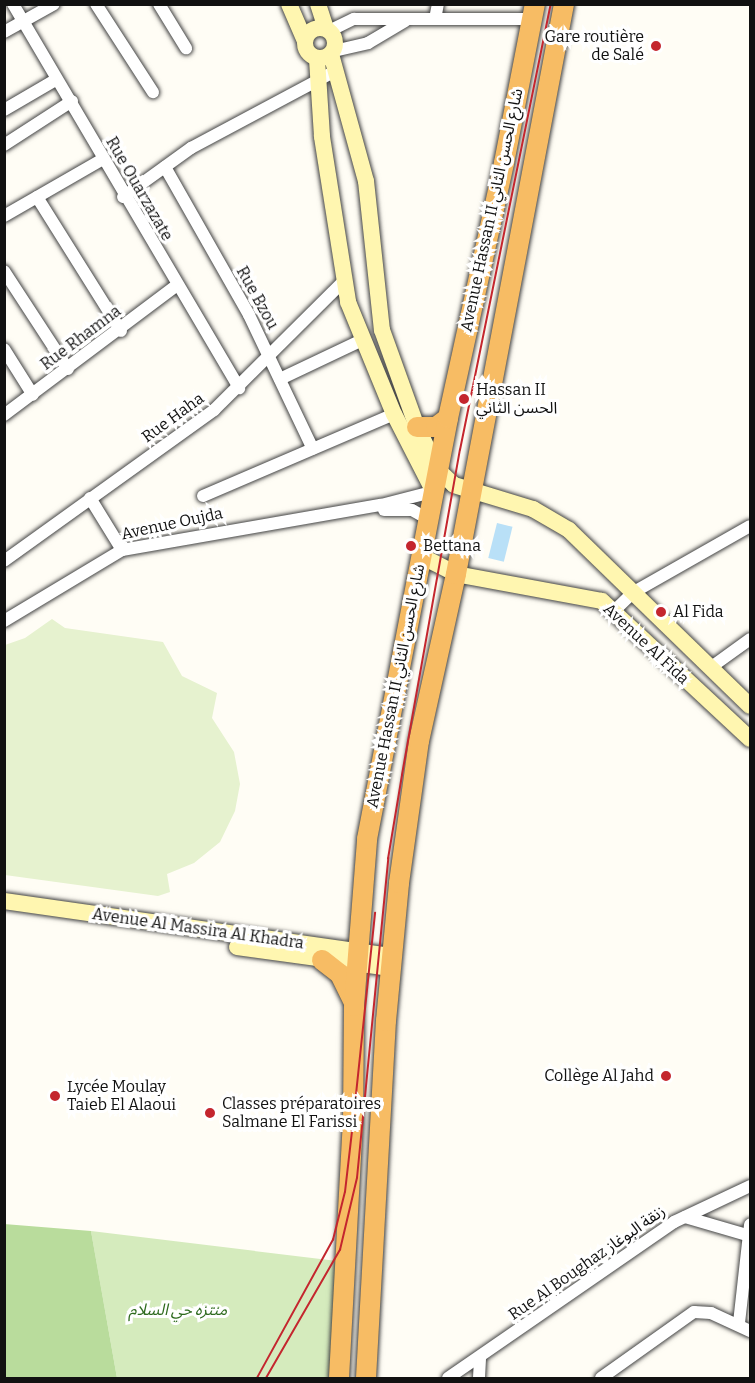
<!DOCTYPE html>
<html>
<head>
<meta charset="utf-8">
<style>
  body { margin:0 }
  #map { position:relative; width:755px; height:1383px; overflow:hidden; background:#fffdf5; font-family:Bitter,"Noto Sans Arabic",serif }
  div>[style] { position:absolute }
  .green>* { inset:0; background:#d5ebbd }
  .forest>* { inset:0; background:#b9dc9c }
  .pitch>* { inset:0; background:#e6f2cf }
  .water>* { inset:0; background:#b9e0f7; transform-origin:0 0 }
  .roads { filter:drop-shadow(0 0 2px #444) drop-shadow(0 0 2px #444) }
  .minor>* { height:12px; margin:-6px; padding:0 6px; transform-origin:6px; border-radius:6px; background:#fff }
  .secondary>* { height:16px; margin:-8px; padding:0 8px; transform-origin:8px; border-radius:8px; background:#fff6b0 }
  .secondary>.ring { margin:-8px; padding:0; box-sizing:content-box; background:none; border:16px solid #fff6b0; border-radius:50% }
  .trunk>* { height:20px; margin:-10px; padding:0 10px; transform-origin:10px; border-radius:10px; background:#f7bc64 }
  .tram>* { height:1.5px; margin:-0.75px; padding:0 0.75px; transform-origin:0.75px; border-radius:0.75px; background:#c4262e }
  .dots>* { width:16px; height:16px; translate:-50% -50%; box-sizing:border-box; border:3px solid #fff; border-radius:50% }
  span { translate:-50% -50%; white-space:nowrap; text-align:center; line-height:1.15; -webkit-text-stroke:6px #fff; paint-order:stroke }
  .poi-label { font-size:16px; color:#111 }
  .right { translate:-100% -50%; text-align:right }
  .left { translate:0 -50%; text-align:left }
  .street-label { font-size:16px; color:#111 }
  .park-label { font-size:16px; color:#2f6b1f; font-style:italic }
  .frame { position:absolute; inset:0; border:6px solid #111; pointer-events:none }
</style>
</head>
<body>
<div id="map">
  <div class="green">
    <div style="clip-path:polygon(91px 1231px,337px 1261px,330px 1378px,117px 1378px)"></div>
  </div>
  <div class="forest">
    <div style="clip-path:polygon(4px 1224px,91px 1231px,117px 1378px,5px 1378px)"></div>
  </div>
  <div class="pitch">
    <div style="clip-path:polygon(52px 619px,65px 628px,163px 642px,182px 676px,217px 693px,212px 718px,234px 752px,240px 784px,235px 811px,220px 842px,194px 863px,167px 874px,170px 892px,158px 896px,5px 875px,5px 645px,25px 638px)"></div>
  </div>
  <div class="water">
    <div style="left:497px;top:523px;width:16px;height:36px;rotate:14deg"></div>
  </div>
  <div class="roads">
    <div class="minor">
      <div style="left:13px;top:4px;width:446px;rotate:59.5deg"></div>
      <div style="left:96px;top:4px;width:105px;rotate:57.1deg"></div>
      <div style="left:159px;top:4px;width:52px;rotate:58.5deg"></div>
      <div style="left:435px;top:19px;width:15px;rotate:-79deg"></div>
      <div style="left:329px;top:31px;width:28px;rotate:-26deg"></div>
      <div style="left:354px;top:19px;width:178px"></div>
      <div style="left:4px;top:32px;width:57px;rotate:-29.2deg"></div>
      <div style="left:334px;top:51px;width:35px;rotate:-13deg"></div>
      <div style="left:368px;top:43px;width:43px;rotate:-30.7deg"></div>
      <div style="left:4px;top:110px;width:61px;rotate:-30.3deg"></div>
      <div style="left:4px;top:145px;width:81px;rotate:-32.9deg"></div>
      <div style="left:165px;top:167px;width:170px;rotate:60.4deg"></div>
      <div style="left:249px;top:315px;width:148px;rotate:64.5deg"></div>
      <div style="left:37px;top:197px;width:158px;rotate:57.9deg"></div>
      <div style="left:123px;top:197px;width:84px;rotate:-35.8deg"></div>
      <div style="left:191px;top:148px;width:163px;rotate:-28.1deg"></div>
      <div style="left:4px;top:216px;width:114px;rotate:-29.9deg"></div>
      <div style="left:4px;top:271px;width:117px;rotate:56.9deg"></div>
      <div style="left:4px;top:349px;width:54px;rotate:57.8deg"></div>
      <div style="left:280px;top:379px;width:91px;rotate:-25.4deg"></div>
      <div style="left:4px;top:415px;width:215px;rotate:-36.9deg"></div>
      <div style="left:203px;top:496px;width:208px;rotate:-23.2deg"></div>
      <div style="left:90px;top:498px;width:61px;rotate:58.4deg"></div>
      <div style="left:384px;top:510px;width:28px"></div>
      <div style="left:412px;top:510px;width:18px;rotate:29deg"></div>
      <div style="left:4px;top:561px;width:259px;rotate:-35.7deg"></div>
      <div style="left:214px;top:410px;width:183px;rotate:-44.8deg"></div>
      <div style="left:614px;top:611px;width:28px;rotate:-44deg"></div>
      <div style="left:634px;top:592px;width:133px;rotate:-29.6deg"></div>
      <div style="left:4px;top:621px;width:138px;rotate:-31deg"></div>
      <div style="left:122px;top:550px;width:263px;rotate:-9.9deg"></div>
      <div style="left:381px;top:505px;width:57px;rotate:-14.3deg"></div>
      <div style="left:710px;top:668px;width:49px;rotate:-35.9deg"></div>
      <div style="left:685px;top:1217px;width:68px;rotate:16.3deg"></div>
      <div style="left:739px;top:1323px;width:99px;rotate:-83.6deg"></div>
      <div style="left:448px;top:1378px;width:275px;rotate:-34.6deg"></div>
      <div style="left:674px;top:1222px;width:84px;rotate:-25.3deg"></div>
      <div style="left:479px;top:1378px;width:21px;rotate:-87deg"></div>
      <div style="left:601px;top:1378px;width:114px;rotate:-35.4deg"></div>
      <div style="left:694px;top:1312px;width:17px;rotate:3deg"></div>
      <div style="left:711px;top:1313px;width:43px;rotate:24.8deg"></div>
    </div>
    <div class="secondary">
      <div style="left:289px;top:4px;width:40px;rotate:66.6deg"></div>
      <div style="left:318px;top:4px;width:26px;rotate:72deg"></div>
      <div class="ring" style="left:305px;top:28px;width:14px;height:14px"></div>
      <div style="left:331px;top:54px;width:132px;rotate:74.6deg"></div>
      <div style="left:366px;top:181px;width:150px;rotate:83.9deg"></div>
      <div style="left:382px;top:330px;width:103px;rotate:70.2deg"></div>
      <div style="left:417px;top:427px;width:48px;rotate:64deg"></div>
      <div style="left:438px;top:470px;width:22px;rotate:43deg"></div>
      <div style="left:454px;top:485px;width:83px;rotate:16.9deg"></div>
      <div style="left:533px;top:509px;width:42px;rotate:30.3deg"></div>
      <div style="left:569px;top:530px;width:252px;rotate:44.2deg"></div>
      <div style="left:317px;top:59px;width:78px;rotate:86.3deg"></div>
      <div style="left:322px;top:137px;width:167px;rotate:81deg"></div>
      <div style="left:348px;top:302px;width:121px;rotate:67.7deg"></div>
      <div style="left:394px;top:414px;width:88px;rotate:62.9deg"></div>
      <div style="left:421px;top:556px;width:39px;rotate:27deg"></div>
      <div style="left:456px;top:574px;width:148px;rotate:10.5deg"></div>
      <div style="left:602px;top:601px;width:202px;rotate:43deg"></div>
      <div style="left:4px;top:901px;width:392px;rotate:8.1deg"></div>
      <div style="left:237px;top:947px;width:155px;rotate:7.8deg"></div>
    </div>
    <div class="trunk">
      <div style="left:417px;top:427px;width:19px"></div>
      <div style="left:436px;top:427px;width:15px;rotate:-37deg"></div>
      <div style="left:322px;top:960px;width:23px;rotate:38deg"></div>
      <div style="left:340px;top:974px;width:30px;rotate:64deg"></div>
      <div style="left:339px;top:1378px;width:255px;rotate:-86.9deg"></div>
      <div style="left:353px;top:1123px;width:117px;rotate:-89.5deg"></div>
      <div style="left:354px;top:1006px;width:168px;rotate:-85.5deg"></div>
      <div style="left:367px;top:839px;width:429px;rotate:-79.1deg"></div>
      <div style="left:448px;top:418px;width:261px;rotate:-77.6deg"></div>
      <div style="left:504px;top:163px;width:162px;rotate:-79deg"></div>
      <div style="left:366px;top:1378px;width:358px;rotate:-86.8deg"></div>
      <div style="left:386px;top:1021px;width:139px;rotate:-84.6deg"></div>
      <div style="left:399px;top:883px;width:143px;rotate:-82deg"></div>
      <div style="left:419px;top:741px;width:171px;rotate:-77.5deg"></div>
      <div style="left:456px;top:574px;width:580px;rotate:-79.27deg"></div>
    </div>
  </div>
  <div class="tram">
    <div style="left:257px;top:1378px;width:158px;rotate:-61.2deg"></div>
    <div style="left:333px;top:1240px;width:49px;rotate:-76deg"></div>
    <div style="left:345px;top:1192px;width:69px;rotate:-83.4deg"></div>
    <div style="left:353px;top:1123px;width:211px;rotate:-84deg"></div>
    <div style="left:266px;top:1378px;width:148px;rotate:-60deg"></div>
    <div style="left:340px;top:1250px;width:74px;rotate:-76.7deg"></div>
    <div style="left:357px;top:1178px;width:321px;rotate:-84.4deg"></div>
    <div style="left:388px;top:859px;width:85px;rotate:-80.5deg"></div>
    <div style="left:402px;top:775px;width:330px;rotate:-79.9deg"></div>
    <div style="left:460px;top:450px;width:455px;rotate:-78.5deg"></div>
  </div>
  <div class="dots">
    <div style="left:656px;top:46px;background:#c4262e"></div>
    <div style="left:464px;top:399px;background:#c4262e"></div>
    <div style="left:411px;top:546px;background:#c4262e"></div>
    <div style="left:661px;top:612px;background:#c4262e"></div>
    <div style="left:666px;top:1076px;background:#c4262e"></div>
    <div style="left:55px;top:1096px;background:#c4262e"></div>
    <div style="left:210px;top:1113px;background:#c4262e"></div>
  </div>
  <div class="poi-label">
    <span class="right" style="left:644px;top:46px">Gare routière<br>de Salé</span>
    <span class="left" style="left:476px;top:399px">Hassan II<br>الحسن الثاني</span>
    <span class="left" style="left:423px;top:546px">Bettana</span>
    <span class="left" style="left:673px;top:612px">Al Fida</span>
    <span class="right" style="left:654px;top:1076px">Collège Al Jahd</span>
    <span class="left" style="left:67px;top:1096px">Lycée Moulay<br>Taieb El Alaoui</span>
    <span class="left" style="left:222px;top:1113px">Classes préparatoires<br>Salmane El Farissi</span>
  </div>
  <div class="street-label">
    <span style="left:139px;top:189px;rotate:60deg">Rue Ouarzazate</span>
    <span style="left:492px;top:210px;rotate:-78deg">Avenue Hassan II شارع الحسن الثاني</span>
    <span style="left:257px;top:298px;rotate:61deg">Rue Bzou</span>
    <span style="left:81px;top:338px;rotate:-37deg">Rue Rhamna</span>
    <span style="left:173px;top:418px;rotate:-36deg">Rue Haha</span>
    <span style="left:172px;top:524px;rotate:-12deg">Avenue Oujda</span>
    <span style="left:646px;top:644px;rotate:43deg">Avenue Al Fida</span>
    <span style="left:396px;top:686px;rotate:-79deg">Avenue Hassan II شارع الحسن الثاني</span>
    <span style="left:198px;top:929px;rotate:8deg">Avenue Al Massira Al Khadra</span>
    <span style="left:587px;top:1263px;rotate:-35deg">Rue Al Boughaz زنقة البوغاز</span>
  </div>
  <div class="park-label">
    <span style="left:178px;top:1310px">منتزه حي السلام</span>
  </div>
  <div class="frame"></div>
</div>
</body>
</html>
